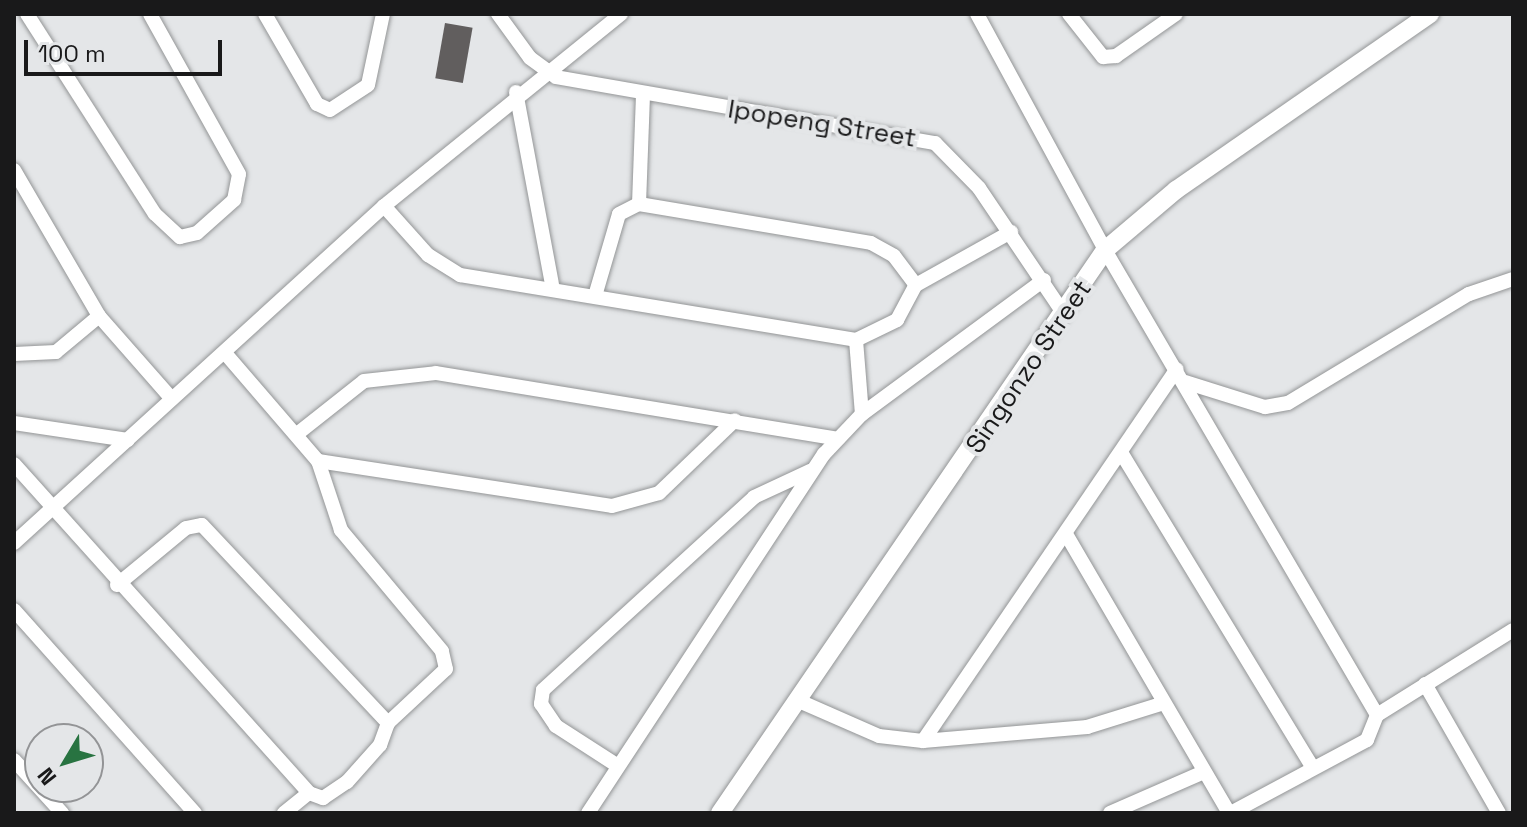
<!DOCTYPE html>
<html>
<head>
<meta charset="utf-8">
<style>
  body { margin:0 }
  #map { position:relative; width:1527px; height:827px; overflow:hidden; background:#e4e6e8; font-family:"Space Grotesk",sans-serif }
  div>[style] { position:absolute }
  .building>* { inset:0; background:#615e5e; transform-origin:0 0 }
  .roads { filter:drop-shadow(0 0 2px #939596) drop-shadow(0 0 2px #939596) }
  .minor>* { height:14px; margin:-7px; padding:0 7px; transform-origin:7px; border-radius:7px; background:#fff }
  .tertiary>* { height:18px; margin:-9px; padding:0 9px; transform-origin:9px; border-radius:9px; background:#fff }
  span { translate:-50% -50%; white-space:nowrap; text-align:center; line-height:1.15; -webkit-text-stroke:8px #e4e6e8; paint-order:stroke }
  .street-label { font-size:26px; color:#19191a }
  .frame { position:absolute; inset:0; border:16px solid #19191a; pointer-events:none }
  .north { position:absolute; left:24px; top:723px; width:80px; height:80px; box-sizing:border-box; background:#e4e6e8; border:2px solid #939496; border-radius:50%; rotate:232deg; font-size:22px; font-weight:700; line-height:32px; text-align:center; color:#19191a }
  .north::after { content:''; display:block; margin:auto; width:28px; height:36px; background:#287341; clip-path:polygon(50% 0,100% 100%,50% 72%,0 100%) }
  .scale { position:absolute; left:24px; top:40px; width:198px; height:36px; box-sizing:border-box; border:4px solid #19191a; border-top:0; padding-left:10px; font-size:24px; line-height:28px; white-space:nowrap; color:#19191a; -webkit-text-stroke:6px #e4e6e8; paint-order:stroke }
</style>
</head>
<body>
<div id="map">
  <div class="building">
    <div style="left:445px;top:23px;width:28px;height:56px;rotate:10deg"></div>
  </div>
  <div class="roads">
    <div class="minor">
      <div style="left:27px;top:14px;width:237px;rotate:57.4deg"></div>
      <div style="left:155px;top:214px;width:34px;rotate:43deg"></div>
      <div style="left:180px;top:237px;width:17px;rotate:-13deg"></div>
      <div style="left:197px;top:233px;width:50px;rotate:-41.7deg"></div>
      <div style="left:234px;top:200px;width:26px;rotate:-79deg"></div>
      <div style="left:239px;top:174px;width:183px;rotate:-119.1deg"></div>
      <div style="left:265px;top:14px;width:104px;rotate:60deg"></div>
      <div style="left:317px;top:104px;width:14px;rotate:25deg"></div>
      <div style="left:330px;top:110px;width:45px;rotate:-33.3deg"></div>
      <div style="left:368px;top:85px;width:73px;rotate:-78.1deg"></div>
      <div style="left:498px;top:14px;width:54px;rotate:54deg"></div>
      <div style="left:530px;top:58px;width:32px;rotate:36deg"></div>
      <div style="left:556px;top:77px;width:385px;rotate:9.9deg"></div>
      <div style="left:935px;top:143px;width:63px;rotate:45.6deg"></div>
      <div style="left:979px;top:188px;width:152px;rotate:56deg"></div>
      <div style="left:977px;top:14px;width:268px;rotate:61.5deg"></div>
      <div style="left:1105px;top:250px;width:539px;rotate:59.67deg"></div>
      <div style="left:1377px;top:715px;width:27px;rotate:112deg"></div>
      <div style="left:1367px;top:740px;width:154px;rotate:151.8deg"></div>
      <div style="left:1069px;top:14px;width:55px;rotate:51.7deg"></div>
      <div style="left:1103px;top:57px;width:13px;rotate:-4deg"></div>
      <div style="left:1116px;top:56px;width:73px;rotate:-35deg"></div>
      <div style="left:516px;top:92px;width:200px;rotate:79.4deg"></div>
      <div style="left:14px;top:170px;width:169px;rotate:59.8deg"></div>
      <div style="left:99px;top:316px;width:109px;rotate:48.7deg"></div>
      <div style="left:639px;top:204px;width:110px;rotate:-87.9deg"></div>
      <div style="left:384px;top:206px;width:66px;rotate:48.1deg"></div>
      <div style="left:428px;top:255px;width:38px;rotate:32deg"></div>
      <div style="left:460px;top:275px;width:401px;rotate:9.3deg"></div>
      <div style="left:856px;top:340px;width:46px;rotate:-26deg"></div>
      <div style="left:897px;top:320px;width:40px;rotate:-62deg"></div>
      <div style="left:916px;top:285px;width:109px;rotate:-29.2deg"></div>
      <div style="left:595px;top:296px;width:85px;rotate:-73.7deg"></div>
      <div style="left:619px;top:214px;width:22px;rotate:-27deg"></div>
      <div style="left:639px;top:204px;width:235px;rotate:9.5deg"></div>
      <div style="left:871px;top:243px;width:26px;rotate:29deg"></div>
      <div style="left:894px;top:256px;width:36px;rotate:53deg"></div>
      <div style="left:856px;top:340px;width:74px;rotate:85.4deg"></div>
      <div style="left:225px;top:353px;width:143px;rotate:49.3deg"></div>
      <div style="left:318px;top:461px;width:297px;rotate:8.7deg"></div>
      <div style="left:612px;top:506px;width:49px;rotate:-15.5deg"></div>
      <div style="left:659px;top:493px;width:105px;rotate:-43.8deg"></div>
      <div style="left:14px;top:354px;width:42px;rotate:-2.7deg"></div>
      <div style="left:56px;top:352px;width:56px;rotate:-39.9deg"></div>
      <div style="left:1185px;top:382px;width:84px;rotate:17.4deg"></div>
      <div style="left:1265px;top:407px;width:23px;rotate:-10deg"></div>
      <div style="left:1288px;top:403px;width:211px;rotate:-31.1deg"></div>
      <div style="left:1469px;top:294px;width:46px;rotate:-18.8deg"></div>
      <div style="left:14px;top:423px;width:115px;rotate:8.5deg"></div>
      <div style="left:297px;top:434px;width:85px;rotate:-38.3deg"></div>
      <div style="left:364px;top:381px;width:72px;rotate:-6.3deg"></div>
      <div style="left:436px;top:373px;width:407px;rotate:9.3deg"></div>
      <div style="left:1122px;top:454px;width:366px;rotate:58.7deg"></div>
      <div style="left:14px;top:464px;width:442px;rotate:48.1deg"></div>
      <div style="left:1066px;top:534px;width:323px;rotate:59.7deg"></div>
      <div style="left:14px;top:543px;width:500px;rotate:-42.33deg"></div>
      <div style="left:384px;top:206px;width:305px;rotate:-39deg"></div>
      <div style="left:117px;top:585px;width:89px;rotate:-39.6deg"></div>
      <div style="left:186px;top:528px;width:16px;rotate:-11deg"></div>
      <div style="left:202px;top:525px;width:272px;rotate:46.8deg"></div>
      <div style="left:14px;top:610px;width:272px;rotate:48.3deg"></div>
      <div style="left:1425px;top:684px;width:149px;rotate:60.2deg"></div>
      <div style="left:799px;top:701px;width:87px;rotate:23.6deg"></div>
      <div style="left:879px;top:736px;width:44px;rotate:6.5deg"></div>
      <div style="left:923px;top:741px;width:165px;rotate:-4.9deg"></div>
      <div style="left:1087px;top:727px;width:77px;rotate:-17.3deg"></div>
      <div style="left:1377px;top:715px;width:160px;rotate:-32deg"></div>
      <div style="left:923px;top:741px;width:450px;rotate:-55.7deg"></div>
      <div style="left:14px;top:760px;width:72px;rotate:47.8deg"></div>
      <div style="left:618px;top:766px;width:74px;rotate:-147.2deg"></div>
      <div style="left:556px;top:726px;width:27px;rotate:-124deg"></div>
      <div style="left:541px;top:704px;width:14px;rotate:-82deg"></div>
      <div style="left:543px;top:690px;width:286px;rotate:-42.4deg"></div>
      <div style="left:754px;top:497px;width:62px;rotate:-24.9deg"></div>
      <div style="left:284px;top:813px;width:32px;rotate:-39deg"></div>
      <div style="left:309px;top:793px;width:15px;rotate:20deg"></div>
      <div style="left:323px;top:798px;width:29px;rotate:-34deg"></div>
      <div style="left:347px;top:782px;width:50px;rotate:-48.3deg"></div>
      <div style="left:380px;top:745px;width:23px;rotate:-70deg"></div>
      <div style="left:388px;top:723px;width:79px;rotate:-43deg"></div>
      <div style="left:446px;top:669px;width:18px;rotate:-103deg"></div>
      <div style="left:442px;top:651px;width:158px;rotate:-129.9deg"></div>
      <div style="left:341px;top:530px;width:73px;rotate:-108.4deg"></div>
      <div style="left:588px;top:813px;width:430px;rotate:-56.7deg"></div>
      <div style="left:824px;top:454px;width:55px;rotate:-46.5deg"></div>
      <div style="left:862px;top:414px;width:226px;rotate:-36.4deg"></div>
      <div style="left:1110px;top:813px;width:103px;rotate:-23.6deg"></div>
    </div>
    <div class="tertiary">
      <div style="left:720px;top:813px;width:682px;rotate:-55.63deg"></div>
      <div style="left:1105px;top:250px;width:93px;rotate:-40.2deg"></div>
      <div style="left:1176px;top:190px;width:309px;rotate:-34.7deg"></div>
    </div>
  </div>
  <div class="street-label">
    <span style="left:822px;top:124px;rotate:9deg">Ipopeng Street</span>
    <span style="left:1029px;top:367px;rotate:-56deg">Singonzo Street</span>
  </div>
  <div class="frame"></div>
  <div class="north">N</div>
  <div class="scale">100 m</div>
</div>
</body>
</html>
